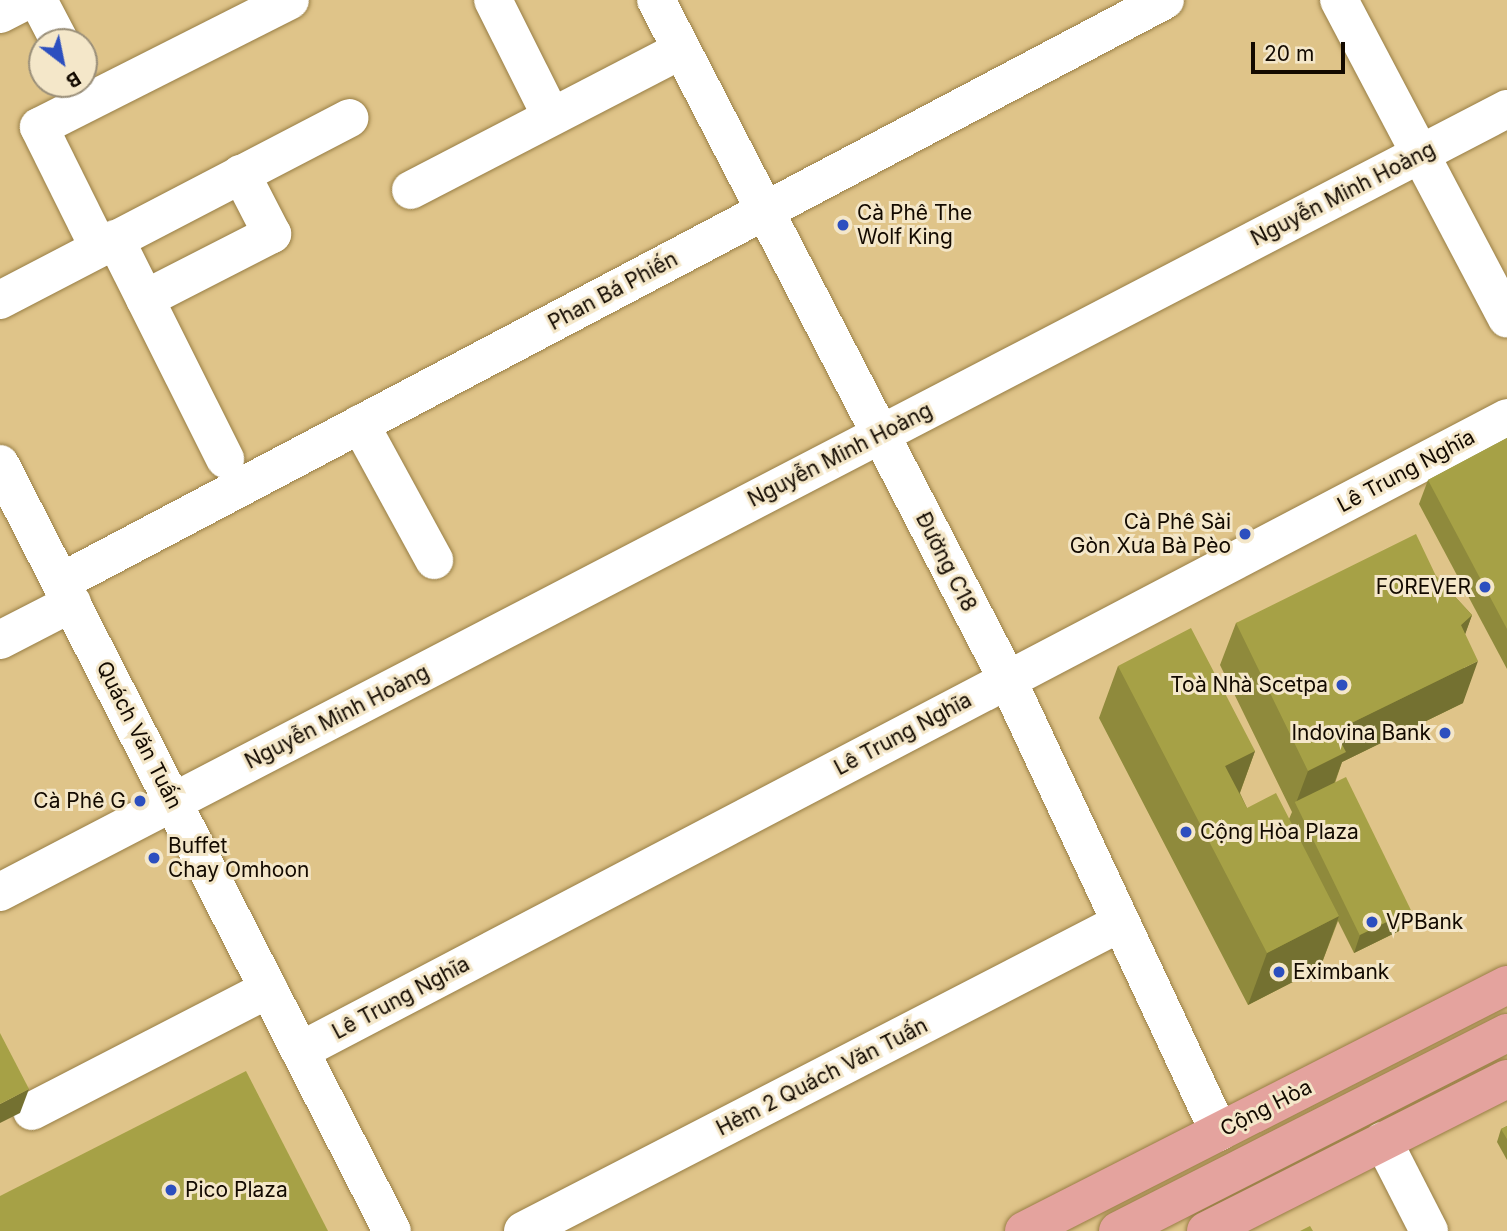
<!DOCTYPE html>
<html>
<head>
<meta charset="utf-8">
<style>
  body { margin:0 }
  #map { position:relative; width:1507px; height:1231px; overflow:hidden; background:#dfc489; font-family:Inter,sans-serif }
  div>[style] { position:absolute }
  .roads { filter:drop-shadow(0 0 2px #987e45) drop-shadow(0 0 2px #987e45) }
  .minor>* { height:38px; margin:-19px; padding:0 19px; transform-origin:19px; border-radius:19px; background:#fff }
  .major>* { height:38px; margin:-19px; padding:0 19px; transform-origin:19px; border-radius:19px; background:#e4a39e }
  .wall>* { inset:0; background:#8f8a3c }
  .shaded-wall>* { inset:0; background:#747131 }
  .building>* { inset:0; background:#a6a146; transform-origin:0 0 }
  .dots>* { width:19px; height:19px; translate:-50% -50%; box-sizing:border-box; border:4px solid #f4e7c9; border-radius:50% }
  span { translate:-50% -50%; white-space:nowrap; text-align:center; line-height:1.15; -webkit-text-stroke:6px #f4e7c9; paint-order:stroke }
  .street-label { font-size:21px; color:#130a00 }
  .poi-label { font-size:21px; color:#130a00 }
  .left { translate:0 -50%; text-align:left }
  .right { translate:-100% -50%; text-align:right }
  .north { position:absolute; left:28px; top:28px; width:70px; height:70px; box-sizing:border-box; background:#f4e7c9; border:2px solid #9a8f79; border-radius:50%; rotate:148deg; font-size:19px; font-weight:700; line-height:28px; text-align:center; color:#130a00 }
  .north::after { content:''; display:block; margin:auto; width:24px; height:32px; background:#2c4fbf; clip-path:polygon(50% 0,100% 100%,50% 72%,0 100%) }
  .scale { position:absolute; left:1251px; top:42px; width:94px; height:32px; box-sizing:border-box; border:4px solid #130a00; border-top:0; padding-left:9px; font-size:21px; line-height:24px; white-space:nowrap; color:#130a00; -webkit-text-stroke:5px #f4e7c9; paint-order:stroke }
</style>
</head>
<body>
<div id="map">
  <div class="roads">
    <div class="minor">
      <div style="left:38px;top:0;width:47px;rotate:62.4deg"></div>
      <div style="left:493px;top:0;width:130px;rotate:63.4deg"></div>
      <div style="left:656px;top:0;width:764px;rotate:62.66deg"></div>
      <div style="left:1007px;top:679px;width:500px;rotate:64.92deg"></div>
      <div style="left:1339px;top:0;width:360px;rotate:62.2deg"></div>
      <div style="left:0;top:14px;width:30px;rotate:-27deg"></div>
      <div style="left:411px;top:190px;width:304px;rotate:-27.4deg"></div>
      <div style="left:115px;top:239px;width:246px;rotate:63.4deg"></div>
      <div style="left:99px;top:248px;width:135px;rotate:-116.4deg"></div>
      <div style="left:39px;top:127px;width:281px;rotate:-26.8deg"></div>
      <div style="left:145px;top:299px;width:143px;rotate:-27.1deg"></div>
      <div style="left:272px;top:234px;width:68px;rotate:-117.3deg"></div>
      <div style="left:0;top:300px;width:394px;rotate:-27.5deg"></div>
      <div style="left:360px;top:424px;width:155px;rotate:61.4deg"></div>
      <div style="left:0;top:464px;width:861px;rotate:62.93deg"></div>
      <div style="left:61px;top:582px;width:1248px;rotate:-27.8deg"></div>
      <div style="left:0;top:640px;width:81px;rotate:-27.2deg"></div>
      <div style="left:0;top:892px;width:1698px;rotate:-27.46deg"></div>
      <div style="left:300px;top:1051px;width:1363px;rotate:-27.67deg"></div>
      <div style="left:32px;top:1111px;width:266px;rotate:-27.3deg"></div>
      <div style="left:1383px;top:1141px;width:101px;rotate:62.9deg"></div>
      <div style="left:523px;top:1231px;width:672px;rotate:-27.29deg"></div>
    </div>
    <div class="major">
      <div style="left:1024px;top:1231px;width:542px;rotate:-26.99deg"></div>
      <div style="left:1118px;top:1231px;width:436px;rotate:-27deg"></div>
      <div style="left:1206px;top:1231px;width:337px;rotate:-26.8deg"></div>
    </div>
  </div>
  <div class="wall">
    <div style="clip-path:polygon(1507px 438px,1507px 669px,1419px 504px,1428px 480px)"></div>
    <div style="clip-path:polygon(1436px 576px,1472px 615px,1465px 634px,1463px 703px,1342px 762px,1335px 783px,1403px 929px,1354px 953px,1338px 921px,1320px 968px,1248px 1005px,1099px 718px,1118px 666px,1255px 751px,1240px 793px,1247px 808px,1289px 819px,1292px 812px,1220px 665px,1236px 623px)"></div>
    <div style="clip-path:polygon(1507px 1126px,1507px 1160px,1497px 1142px,1501px 1129px)"></div>
  </div>
  <div class="shaded-wall">
    <div style="clip-path:polygon(1472px 615px,1457px 657px,1461px 625px)"></div>
    <div style="clip-path:polygon(1478px 661px,1463px 703px,1342px 762px,1330px 794px,1296px 803px,1308px 771px,1335px 731px)"></div>
    <div style="clip-path:polygon(1255px 751px,1236px 803px,1225px 766px)"></div>
    <div style="clip-path:polygon(1410px 911px,1403px 929px,1354px 953px,1360px 935px)"></div>
    <div style="clip-path:polygon(1339px 916px,1320px 968px,1248px 1005px,1267px 953px)"></div>
    <div style="clip-path:polygon(29px 1089px,20px 1113px,0 1123px,0 1104px)"></div>
  </div>
  <div class="building">
    <div style="clip-path:polygon(1507px 438px,1507px 629px,1428px 480px)"></div>
    <div style="clip-path:polygon(1416px 534px,1436px 576px,1472px 615px,1461px 625px,1478px 661px,1335px 731px,1346px 752px,1308px 771px,1236px 623px)"></div>
    <div style="clip-path:polygon(1191px 628px,1255px 751px,1225px 766px,1247px 808px,1276px 793px,1339px 916px,1267px 953px,1118px 666px)"></div>
    <div style="left:1346px;top:777px;width:148px;height:57px;rotate:64deg"></div>
    <div style="clip-path:polygon(0 1033px,29px 1089px,0 1104px)"></div>
    <div style="clip-path:polygon(246px 1071px,328px 1231px,0 1231px,0 1196px)"></div>
    <div style="clip-path:polygon(1507px 1126px,1507px 1139px,1501px 1129px)"></div>
    <div style="clip-path:polygon(1310px 1226px,1313px 1231px,1300px 1231px)"></div>
  </div>
  <div class="dots">
    <div style="left:843px;top:225px;background:#2c4fbf"></div>
    <div style="left:1245px;top:534px;background:#2c4fbf"></div>
    <div style="left:1485px;top:587px;background:#2c4fbf"></div>
    <div style="left:1342px;top:685px;background:#2c4fbf"></div>
    <div style="left:1445px;top:733px;background:#2c4fbf"></div>
    <div style="left:140px;top:801px;background:#2c4fbf"></div>
    <div style="left:1186px;top:832px;background:#2c4fbf"></div>
    <div style="left:154px;top:858px;background:#2c4fbf"></div>
    <div style="left:1372px;top:922px;background:#2c4fbf"></div>
    <div style="left:1279px;top:972px;background:#2c4fbf"></div>
    <div style="left:171px;top:1190px;background:#2c4fbf"></div>
  </div>
  <div class="street-label">
    <span style="left:1343px;top:194px;rotate:-27deg">Nguyễn Minh Hoàng</span>
    <span style="left:613px;top:291px;rotate:-28deg">Phan Bá Phiến</span>
    <span style="left:840px;top:455px;rotate:-27deg">Nguyễn Minh Hoàng</span>
    <span style="left:1406px;top:471px;rotate:-28deg">Lê Trung Nghĩa</span>
    <span style="left:946px;top:562px;rotate:63deg">Đường C18</span>
    <span style="left:337px;top:717px;rotate:-27deg">Nguyễn Minh Hoàng</span>
    <span style="left:903px;top:734px;rotate:-28deg">Lê Trung Nghĩa</span>
    <span style="left:139px;top:735px;rotate:63deg">Quách Văn Tuấn</span>
    <span style="left:401px;top:998px;rotate:-28deg">Lê Trung Nghĩa</span>
    <span style="left:822px;top:1077px;rotate:-27deg">Hẻm 2 Quách Văn Tuấn</span>
    <span style="left:1266px;top:1108px;rotate:-27deg">Cộng Hòa</span>
  </div>
  <div class="poi-label">
    <span class="left" style="left:857px;top:225px">Cà Phê The<br>Wolf King</span>
    <span class="right" style="left:1231px;top:534px">Cà Phê Sài<br>Gòn Xưa Bà Pèo</span>
    <span class="right" style="left:1471px;top:587px">FOREVER</span>
    <span class="right" style="left:1328px;top:685px">Toà Nhà Scetpa</span>
    <span class="right" style="left:1431px;top:733px">Indovina Bank</span>
    <span class="right" style="left:126px;top:801px">Cà Phê G</span>
    <span class="left" style="left:1200px;top:832px">Cộng Hòa Plaza</span>
    <span class="left" style="left:168px;top:858px">Buffet<br>Chay Omhoon</span>
    <span class="left" style="left:1386px;top:922px">VPBank</span>
    <span class="left" style="left:1293px;top:972px">Eximbank</span>
    <span class="left" style="left:185px;top:1190px">Pico Plaza</span>
  </div>
  <div class="north">B</div>
  <div class="scale">20 m</div>
</div>
</body>
</html>
